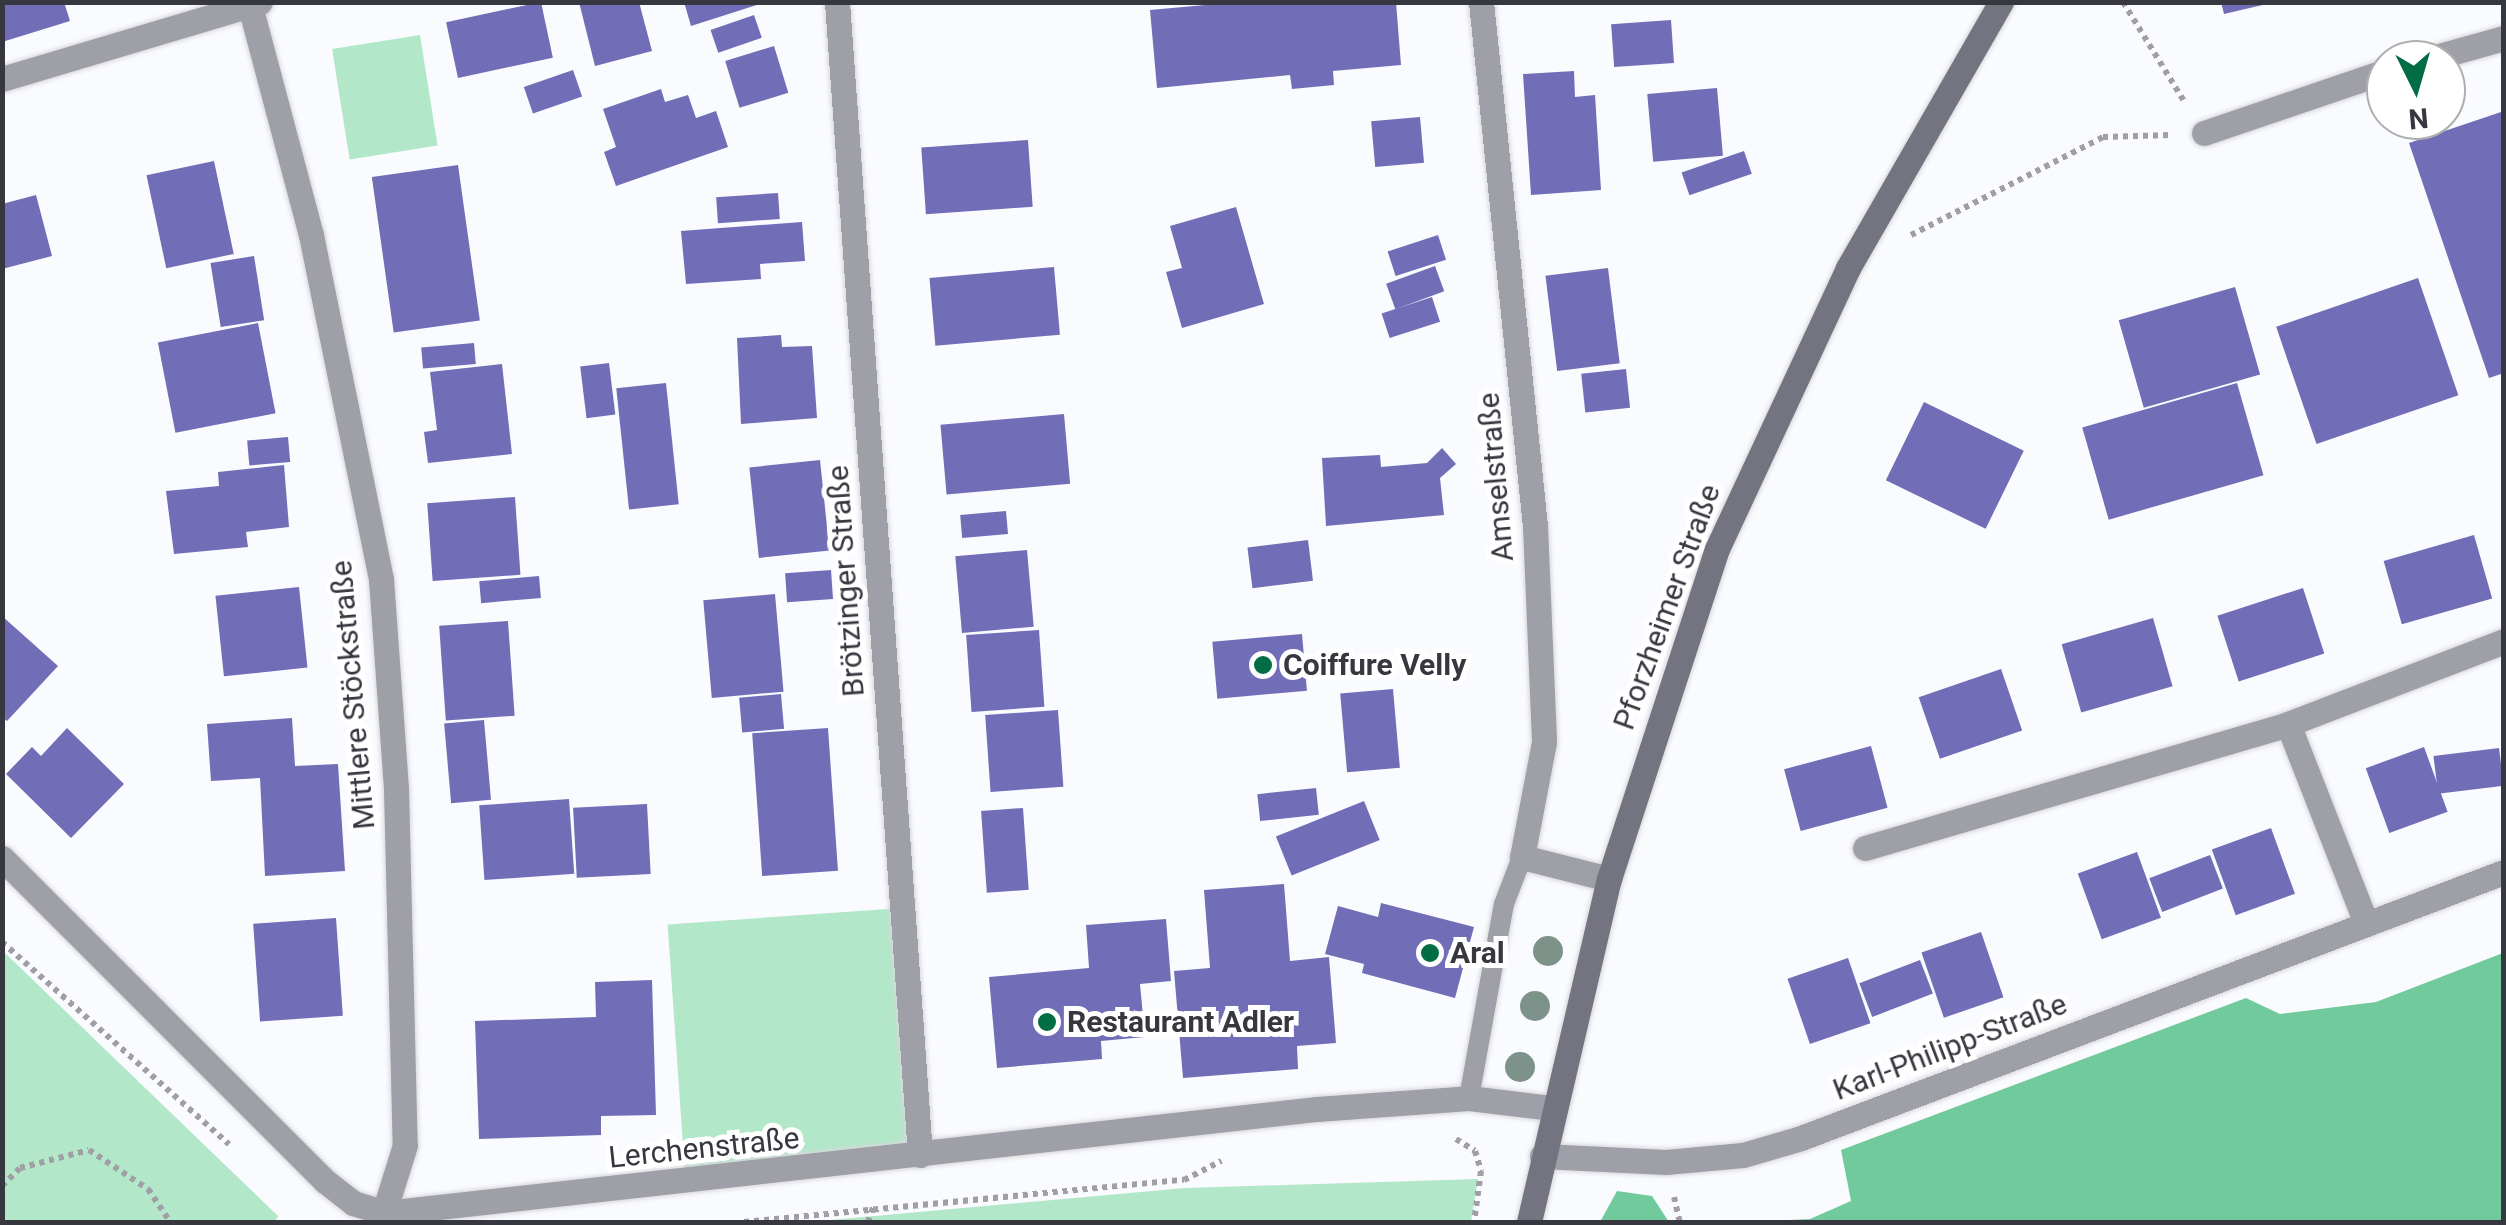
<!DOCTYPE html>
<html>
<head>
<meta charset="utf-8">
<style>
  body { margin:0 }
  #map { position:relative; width:2506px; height:1225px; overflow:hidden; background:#fafbfe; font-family:Roboto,sans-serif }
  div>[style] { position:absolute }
  .green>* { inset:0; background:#b3e7c9; transform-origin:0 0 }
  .forest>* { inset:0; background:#70ca9b }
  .building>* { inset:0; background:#716db6; transform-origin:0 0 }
  .path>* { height:6px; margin-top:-3px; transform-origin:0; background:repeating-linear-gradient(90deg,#9f9fa5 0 5px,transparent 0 10px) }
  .roads { filter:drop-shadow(0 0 2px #d7d8dc) drop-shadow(0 0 2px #d7d8dc) }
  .service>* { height:20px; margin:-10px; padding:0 10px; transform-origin:10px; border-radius:10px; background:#9f9fa7 }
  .minor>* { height:25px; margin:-12.5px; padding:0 12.5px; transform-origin:12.5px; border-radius:12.5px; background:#9f9fa7 }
  .secondary>* { height:25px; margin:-12.5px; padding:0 12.5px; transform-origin:12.5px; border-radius:12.5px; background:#73747f }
  .trees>* { width:30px; height:30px; margin:-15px; border-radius:50%; background:#7d938a }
  .dots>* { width:28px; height:28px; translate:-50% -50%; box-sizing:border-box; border:5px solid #fff; border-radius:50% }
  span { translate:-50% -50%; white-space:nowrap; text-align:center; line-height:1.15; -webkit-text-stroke:10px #fff; paint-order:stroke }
  .street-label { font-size:30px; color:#37373f }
  .poi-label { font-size:30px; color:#37373f; font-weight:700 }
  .left { translate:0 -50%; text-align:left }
  .frame { position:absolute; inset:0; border:5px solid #37373f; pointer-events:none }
  .north { position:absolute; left:2366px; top:40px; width:100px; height:100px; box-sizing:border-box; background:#fff; border:2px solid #afafb2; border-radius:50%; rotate:175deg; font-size:28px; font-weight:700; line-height:40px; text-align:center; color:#37373f }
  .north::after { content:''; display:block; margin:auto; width:35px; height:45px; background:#006d45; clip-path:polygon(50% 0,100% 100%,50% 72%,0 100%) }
</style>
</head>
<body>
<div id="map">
  <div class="green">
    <div style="left:420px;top:35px;width:112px;height:89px;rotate:81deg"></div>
    <div style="left:902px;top:908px;width:248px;height:235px;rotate:86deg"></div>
    <div style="clip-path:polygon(3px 951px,278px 1216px,275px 1222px,3px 1222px)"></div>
    <div style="clip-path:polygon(1478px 1179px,1471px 1222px,808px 1222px,1185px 1188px)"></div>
  </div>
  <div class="forest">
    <div style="clip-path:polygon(2503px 953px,2503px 1222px,1744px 1222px,1810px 1219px,1851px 1201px,1841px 1150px,2246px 998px,2280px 1014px,2376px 1002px)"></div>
    <div style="clip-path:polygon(1617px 1191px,1652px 1196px,1669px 1222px,1600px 1222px)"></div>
  </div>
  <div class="building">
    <div style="clip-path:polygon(2px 2px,64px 2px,70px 21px,2px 42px)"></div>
    <div style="left:541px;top:2px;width:57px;height:97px;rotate:78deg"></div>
    <div style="clip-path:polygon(579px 2px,639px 2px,652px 51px,595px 66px)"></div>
    <div style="clip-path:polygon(684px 2px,763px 2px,763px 3px,691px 26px)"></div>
    <div style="clip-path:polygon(1238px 2px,1396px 2px,1401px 65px,1333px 71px,1334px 85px,1292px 89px,1290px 75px,1157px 88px,1150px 10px)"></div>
    <div style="clip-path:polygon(2221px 2px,2267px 2px,2267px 4px,2224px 14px)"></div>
    <div style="left:754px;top:15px;width:24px;height:46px;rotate:71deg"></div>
    <div style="left:1671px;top:20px;width:43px;height:60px;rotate:86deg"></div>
    <div style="left:774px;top:46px;width:49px;height:51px;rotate:73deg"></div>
    <div style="left:573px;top:70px;width:28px;height:52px;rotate:71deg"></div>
    <div style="clip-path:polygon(1574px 71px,1575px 97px,1595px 95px,1601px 190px,1531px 195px,1523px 74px)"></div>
    <div style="left:1717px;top:88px;width:68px;height:70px;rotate:85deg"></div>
    <div style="clip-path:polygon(661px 89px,665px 102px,688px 95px,696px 118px,716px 111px,728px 147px,616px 186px,604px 152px,616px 147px,603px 109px)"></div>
    <div style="clip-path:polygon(2504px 111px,2504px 373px,2489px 378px,2409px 143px)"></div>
    <div style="left:1420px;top:117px;width:46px;height:49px;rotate:85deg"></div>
    <div style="left:1028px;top:140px;width:67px;height:107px;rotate:86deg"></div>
    <div style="left:1744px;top:151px;width:24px;height:66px;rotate:71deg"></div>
    <div style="left:214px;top:161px;width:95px;height:69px;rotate:78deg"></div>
    <div style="left:458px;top:165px;width:157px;height:87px;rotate:82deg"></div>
    <div style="left:778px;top:193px;width:26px;height:62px;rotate:86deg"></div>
    <div style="clip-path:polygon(36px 195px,52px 256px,2px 269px,2px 204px)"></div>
    <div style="clip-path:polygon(1236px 207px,1264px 304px,1182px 328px,1166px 272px,1182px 268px,1170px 226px)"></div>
    <div style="clip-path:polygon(802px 222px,805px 261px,760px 264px,761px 279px,686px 284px,681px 231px)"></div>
    <div style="left:1438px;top:235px;width:26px;height:53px;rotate:72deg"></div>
    <div style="left:254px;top:256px;width:65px;height:44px;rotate:81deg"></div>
    <div style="left:1435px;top:266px;width:27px;height:52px;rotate:70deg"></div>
    <div style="left:1054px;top:267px;width:68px;height:125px;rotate:85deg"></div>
    <div style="left:1608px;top:268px;width:96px;height:63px;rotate:83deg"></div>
    <div style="left:2418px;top:278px;width:124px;height:150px;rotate:71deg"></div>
    <div style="left:2235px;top:287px;width:91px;height:121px;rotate:74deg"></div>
    <div style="left:1432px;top:297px;width:26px;height:53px;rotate:72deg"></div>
    <div style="left:258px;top:323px;width:92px;height:102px;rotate:79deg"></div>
    <div style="clip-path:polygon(781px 335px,782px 347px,812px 346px,817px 418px,741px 424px,737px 338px)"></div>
    <div style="left:474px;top:343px;width:21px;height:53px;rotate:85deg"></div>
    <div style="left:609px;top:363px;width:52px;height:29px;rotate:83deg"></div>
    <div style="clip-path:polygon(502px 364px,512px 454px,428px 463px,424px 432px,437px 430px,430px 372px)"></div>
    <div style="left:1626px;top:369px;width:39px;height:45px;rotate:84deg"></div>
    <div style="left:666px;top:383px;width:122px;height:50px;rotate:84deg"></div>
    <div style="left:2237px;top:383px;width:96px;height:161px;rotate:74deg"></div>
    <div style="left:1924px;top:402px;width:111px;height:87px;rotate:26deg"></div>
    <div style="left:1064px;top:414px;width:70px;height:124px;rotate:85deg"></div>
    <div style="left:288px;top:437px;width:25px;height:41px;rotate:85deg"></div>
    <div style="clip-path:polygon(1442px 448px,1456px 464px,1440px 478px,1444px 515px,1326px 526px,1322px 458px,1380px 455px,1381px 467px,1427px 463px)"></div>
    <div style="left:820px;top:460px;width:91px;height:71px;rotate:84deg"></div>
    <div style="clip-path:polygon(284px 465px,289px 527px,246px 532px,248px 547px,174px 554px,166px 491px,219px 486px,218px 472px)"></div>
    <div style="left:515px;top:497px;width:78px;height:88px;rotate:86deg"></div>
    <div style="left:1006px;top:511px;width:23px;height:46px;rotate:85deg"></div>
    <div style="left:2474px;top:535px;width:66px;height:94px;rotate:74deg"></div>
    <div style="left:1308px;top:540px;width:41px;height:61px;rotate:83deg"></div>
    <div style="left:1027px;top:550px;width:77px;height:72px;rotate:85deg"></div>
    <div style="left:831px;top:570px;width:29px;height:46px;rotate:86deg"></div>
    <div style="left:539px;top:576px;width:22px;height:60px;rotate:85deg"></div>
    <div style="left:299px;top:587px;width:81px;height:84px;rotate:84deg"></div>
    <div style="left:2303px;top:588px;width:69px;height:90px;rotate:72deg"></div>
    <div style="left:775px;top:594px;width:98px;height:72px;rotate:85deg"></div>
    <div style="clip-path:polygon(2px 616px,58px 666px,7px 721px,2px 717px)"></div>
    <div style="left:2153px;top:618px;width:71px;height:95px;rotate:74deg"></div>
    <div style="left:508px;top:621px;width:95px;height:69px;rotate:86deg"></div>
    <div style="left:1039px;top:630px;width:77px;height:73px;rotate:86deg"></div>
    <div style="left:1302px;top:634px;width:57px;height:90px;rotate:85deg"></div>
    <div style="left:2001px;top:669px;width:65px;height:87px;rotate:71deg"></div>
    <div style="left:1393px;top:689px;width:79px;height:53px;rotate:85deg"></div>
    <div style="left:781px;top:694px;width:35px;height:42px;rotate:85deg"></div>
    <div style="left:1058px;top:710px;width:77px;height:73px;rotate:86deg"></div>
    <div style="clip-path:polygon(292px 718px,295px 766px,338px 764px,345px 871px,265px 876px,260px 778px,211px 781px,207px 724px)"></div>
    <div style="left:484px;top:720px;width:80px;height:40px;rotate:85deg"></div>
    <div style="clip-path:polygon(67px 728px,124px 784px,71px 838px,6px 774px,32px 747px,41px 756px)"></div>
    <div style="left:828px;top:728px;width:143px;height:76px;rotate:86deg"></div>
    <div style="left:1871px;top:746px;width:64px;height:90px;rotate:75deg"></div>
    <div style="left:2424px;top:747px;width:69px;height:62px;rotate:70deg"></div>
    <div style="left:2499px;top:748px;width:38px;height:66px;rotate:83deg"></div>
    <div style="left:1316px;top:788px;width:27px;height:59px;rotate:84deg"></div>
    <div style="left:569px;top:799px;width:75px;height:90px;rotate:86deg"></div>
    <div style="left:1364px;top:801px;width:42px;height:95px;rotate:68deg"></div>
    <div style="left:647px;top:804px;width:70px;height:74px;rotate:87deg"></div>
    <div style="left:1023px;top:808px;width:82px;height:42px;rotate:86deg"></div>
    <div style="left:2271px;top:828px;width:70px;height:63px;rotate:70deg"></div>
    <div style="left:2137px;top:852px;width:70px;height:63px;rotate:70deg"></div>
    <div style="left:2210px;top:855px;width:36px;height:65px;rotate:69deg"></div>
    <div style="clip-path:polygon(1284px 884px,1290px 961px,1329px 957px,1336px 1043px,1297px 1046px,1298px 1069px,1183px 1078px,1174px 971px,1210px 968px,1204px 890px)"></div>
    <div style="clip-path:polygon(1381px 903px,1474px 927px,1455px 998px,1362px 973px,1364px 964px,1325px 954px,1338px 906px,1378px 917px)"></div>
    <div style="left:336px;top:918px;width:98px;height:83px;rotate:86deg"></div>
    <div style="clip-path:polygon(1166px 919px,1171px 981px,1140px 984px,1145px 1037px,1101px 1041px,1102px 1059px,997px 1068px,989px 977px,1089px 968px,1086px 925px)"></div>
    <div style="left:1981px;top:932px;width:69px;height:63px;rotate:71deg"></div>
    <div style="left:1848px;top:958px;width:69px;height:64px;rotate:71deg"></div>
    <div style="left:1920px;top:960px;width:36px;height:65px;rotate:69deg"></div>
    <div style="clip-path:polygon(652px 980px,656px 1115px,601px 1116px,601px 1135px,479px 1139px,475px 1021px,596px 1017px,595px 982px)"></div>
  </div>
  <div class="path">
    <div style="left:2123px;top:2px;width:116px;rotate:58.4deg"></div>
    <div style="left:1911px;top:235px;width:216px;rotate:-27deg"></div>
    <div style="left:2103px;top:137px;width:67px;rotate:-1.7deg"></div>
    <div style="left:2px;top:942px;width:304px;rotate:41.7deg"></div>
    <div style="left:1456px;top:1139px;width:22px;rotate:32deg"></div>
    <div style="left:1475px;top:1151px;width:21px;rotate:73deg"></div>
    <div style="left:1481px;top:1171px;width:51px;rotate:97.8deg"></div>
    <div style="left:2px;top:1186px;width:25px;rotate:-45deg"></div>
    <div style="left:20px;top:1168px;width:71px;rotate:-14.6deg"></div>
    <div style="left:89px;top:1150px;width:71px;rotate:33.5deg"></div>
    <div style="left:148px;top:1189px;width:40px;rotate:56deg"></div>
    <div style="left:1674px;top:1197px;width:26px;rotate:77deg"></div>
    <div style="left:744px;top:1222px;width:442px;rotate:-5.5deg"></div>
    <div style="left:1184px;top:1180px;width:42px;rotate:-27.2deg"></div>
    <div style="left:868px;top:1222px;width:18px;rotate:-71deg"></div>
  </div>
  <div class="roads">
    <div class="service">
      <div style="left:1469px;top:1098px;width:197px;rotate:-79.8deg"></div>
      <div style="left:1504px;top:904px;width:50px;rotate:-69deg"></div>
    </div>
    <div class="minor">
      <div style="left:249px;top:2px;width:241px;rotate:75.1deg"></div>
      <div style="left:311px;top:235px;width:351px;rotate:78.5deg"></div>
      <div style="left:381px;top:579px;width:211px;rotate:85.9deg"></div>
      <div style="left:396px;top:789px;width:356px;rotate:88.6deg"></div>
      <div style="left:405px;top:1145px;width:81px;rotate:107.3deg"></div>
      <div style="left:837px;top:2px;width:1156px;rotate:85.88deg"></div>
      <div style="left:1481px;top:2px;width:527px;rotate:84.12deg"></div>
      <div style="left:1535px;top:526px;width:216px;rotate:87.6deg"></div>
      <div style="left:1544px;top:742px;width:117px;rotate:100.8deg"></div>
      <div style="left:1522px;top:857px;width:90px;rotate:14.2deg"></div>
      <div style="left:2425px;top:60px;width:82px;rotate:-15.6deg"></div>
      <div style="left:2px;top:79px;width:269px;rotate:-16.6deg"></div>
      <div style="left:2204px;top:133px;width:192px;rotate:-18.8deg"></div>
      <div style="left:2288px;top:724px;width:231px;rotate:-21deg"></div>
      <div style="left:1865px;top:848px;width:441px;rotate:-16.3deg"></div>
      <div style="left:2288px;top:724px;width:214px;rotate:68.6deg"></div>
      <div style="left:2px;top:858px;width:457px;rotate:45deg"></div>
      <div style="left:325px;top:1181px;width:36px;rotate:38deg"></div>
      <div style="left:353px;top:1203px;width:34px;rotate:17deg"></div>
      <div style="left:385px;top:1213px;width:938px;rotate:-6.37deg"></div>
      <div style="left:1317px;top:1109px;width:152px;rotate:-4.1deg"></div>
      <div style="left:1469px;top:1098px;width:84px;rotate:6.9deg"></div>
      <div style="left:1542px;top:1156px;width:124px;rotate:2.8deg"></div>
      <div style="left:1666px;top:1162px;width:77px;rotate:-5.2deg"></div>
      <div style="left:1743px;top:1155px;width:60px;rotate:-16.3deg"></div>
      <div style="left:1801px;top:1138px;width:752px;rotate:-20.73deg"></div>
    </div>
    <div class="secondary">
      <div style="left:1529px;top:1222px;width:352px;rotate:-76.9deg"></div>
      <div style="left:1609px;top:879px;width:347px;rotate:-71.9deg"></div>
      <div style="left:1717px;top:549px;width:310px;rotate:-65deg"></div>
      <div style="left:1848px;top:268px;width:307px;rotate:-60.1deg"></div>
    </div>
  </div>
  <div class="trees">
    <div style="left:1548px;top:951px"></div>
    <div style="left:1535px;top:1006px"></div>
    <div style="left:1520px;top:1067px"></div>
  </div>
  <div class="dots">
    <div style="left:1263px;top:665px;background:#006d45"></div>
    <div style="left:1430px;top:953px;background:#006d45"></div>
    <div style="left:1047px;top:1022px;background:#006d45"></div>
  </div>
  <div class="street-label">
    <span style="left:1496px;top:477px;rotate:-95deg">Amselstraße</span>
    <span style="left:846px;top:581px;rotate:-94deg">Brötzinger Straße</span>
    <span style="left:1667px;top:607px;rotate:-70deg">Pforzheimer Straße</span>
    <span style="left:353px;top:695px;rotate:-95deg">Mittlere Stöckstraße</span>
    <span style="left:1950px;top:1047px;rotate:-21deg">Karl-Philipp-Straße</span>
    <span style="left:704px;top:1148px;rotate:-6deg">Lerchenstraße</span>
  </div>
  <div class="poi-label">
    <span class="left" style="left:1283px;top:665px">Coiffure Velly</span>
    <span class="left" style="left:1450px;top:953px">Aral</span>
    <span class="left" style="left:1067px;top:1022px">Restaurant Adler</span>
  </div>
  <div class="frame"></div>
  <div class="north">N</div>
</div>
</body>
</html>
